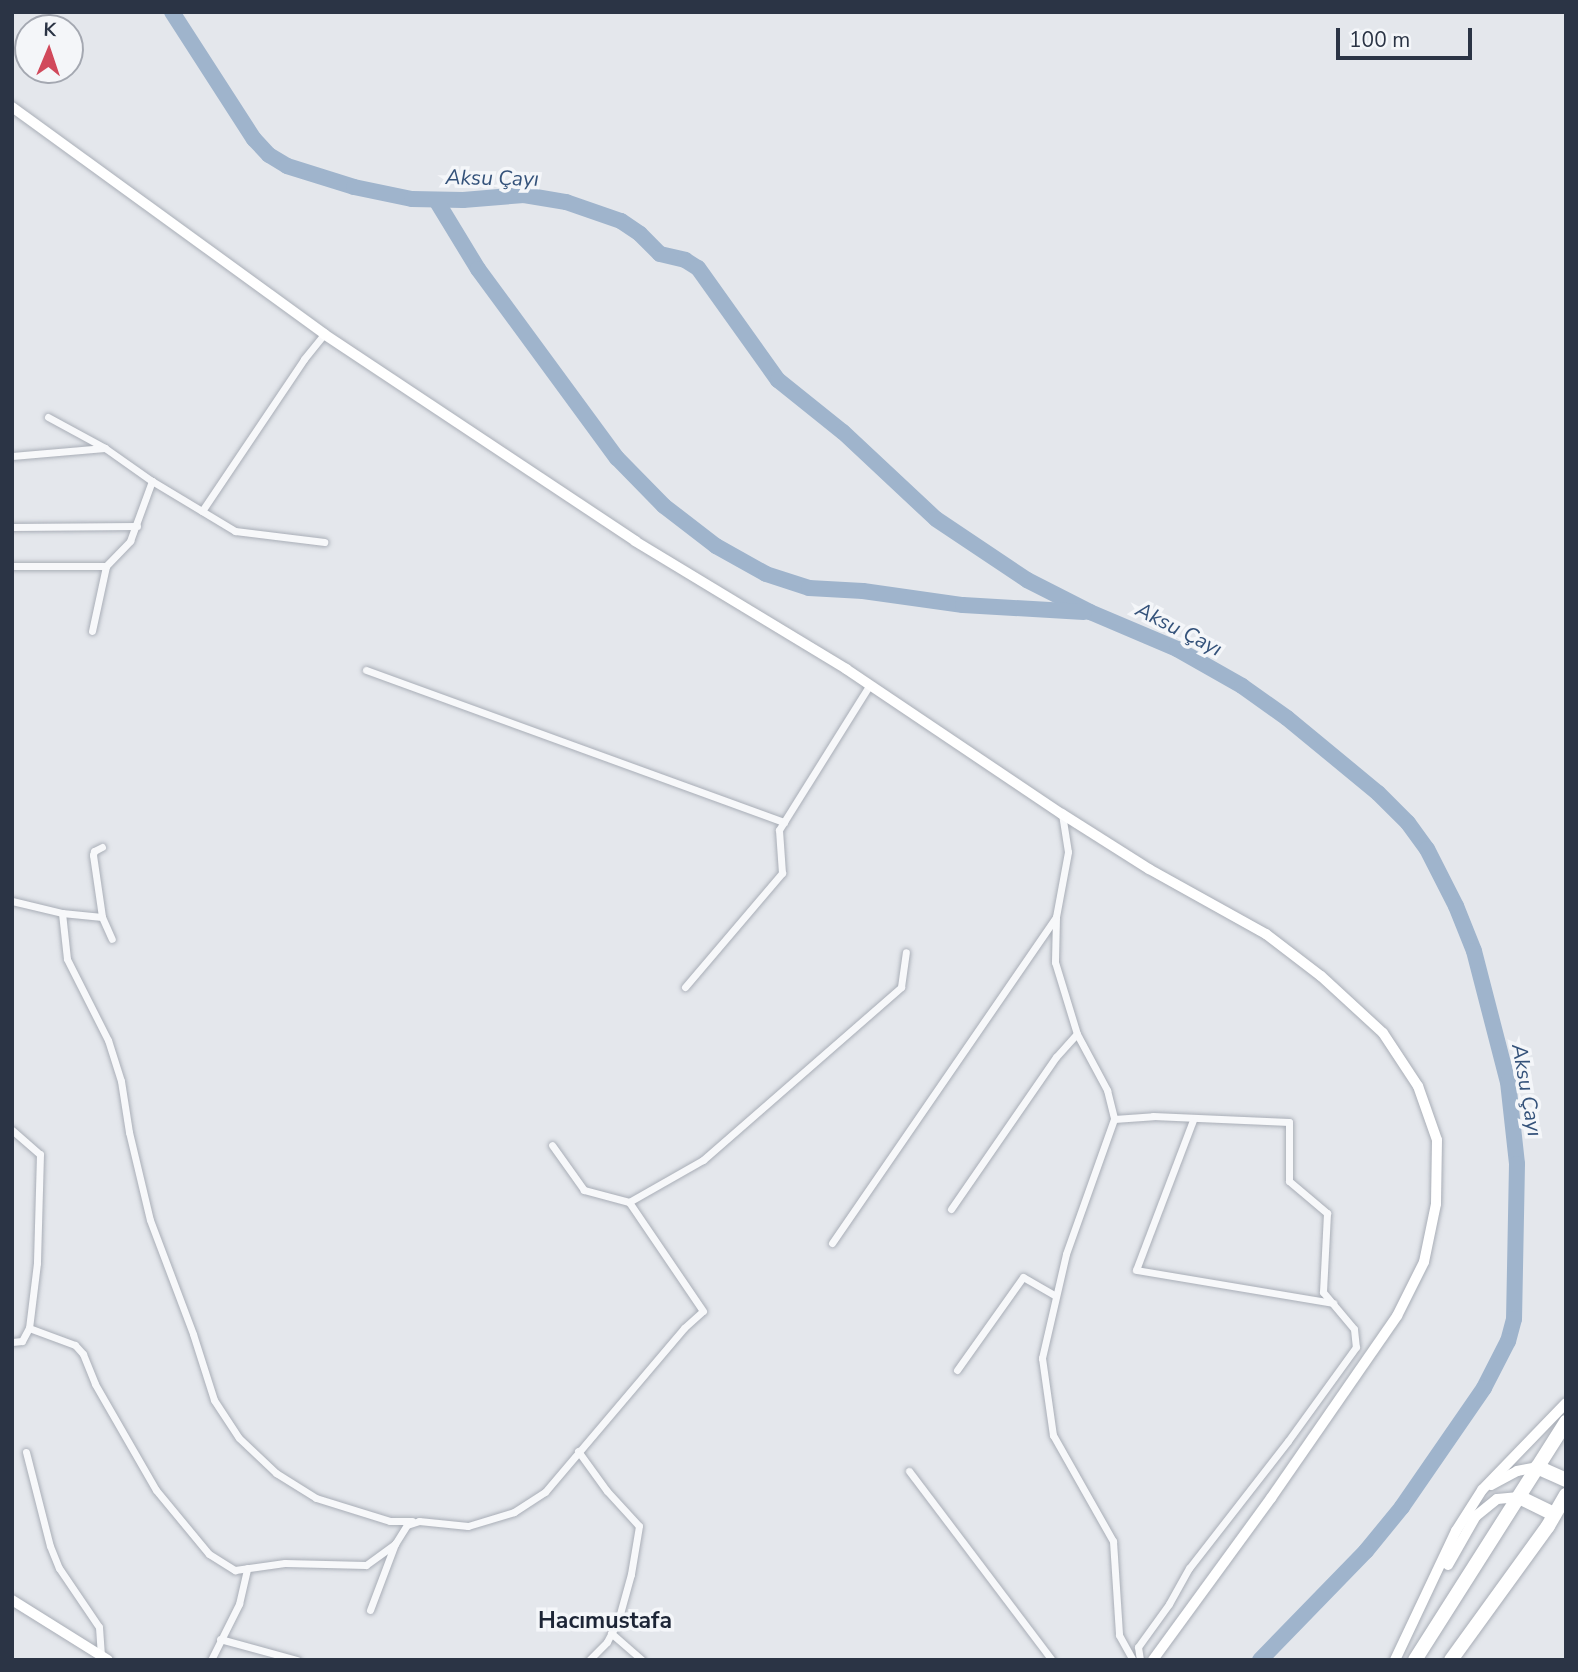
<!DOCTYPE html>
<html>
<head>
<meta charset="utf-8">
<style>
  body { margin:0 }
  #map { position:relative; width:1578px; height:1672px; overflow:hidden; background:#e4e7ec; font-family:"Nunito Sans",sans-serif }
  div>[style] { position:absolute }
  .river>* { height:16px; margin:-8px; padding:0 8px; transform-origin:8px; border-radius:8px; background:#9fb4cc }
  .roads { filter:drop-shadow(0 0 2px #a9aeb7) drop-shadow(0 0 2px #a9aeb7) }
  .street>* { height:7px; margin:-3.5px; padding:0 3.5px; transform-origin:3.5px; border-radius:3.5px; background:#f7f8fa }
  .secondary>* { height:10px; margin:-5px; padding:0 5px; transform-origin:5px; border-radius:5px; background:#fff }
  .highway>* { height:14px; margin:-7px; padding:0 7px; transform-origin:7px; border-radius:7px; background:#fff }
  span { translate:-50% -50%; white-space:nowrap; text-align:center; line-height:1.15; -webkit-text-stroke:7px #f4f6f9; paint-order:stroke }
  .water-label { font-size:21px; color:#34527a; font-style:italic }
  .quarter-label { font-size:23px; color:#1d2536; font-weight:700 }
  .frame { position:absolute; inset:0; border:14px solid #2b3445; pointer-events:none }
  .north { position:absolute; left:14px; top:14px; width:70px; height:70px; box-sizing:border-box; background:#f4f6f9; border:2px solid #a4a8b1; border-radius:50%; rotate:2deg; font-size:19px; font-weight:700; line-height:28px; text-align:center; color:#2b3445 }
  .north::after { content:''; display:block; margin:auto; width:24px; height:32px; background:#d1495b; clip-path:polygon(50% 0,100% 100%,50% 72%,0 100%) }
  .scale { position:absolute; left:1336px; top:28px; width:136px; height:32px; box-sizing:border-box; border:4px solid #2b3445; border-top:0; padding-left:9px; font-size:21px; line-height:24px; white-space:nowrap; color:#2b3445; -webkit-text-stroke:5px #f4f6f9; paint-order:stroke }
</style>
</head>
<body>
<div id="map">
  <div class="river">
    <div style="left:172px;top:12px;width:151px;rotate:57.2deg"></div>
    <div style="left:254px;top:139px;width:22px;rotate:47deg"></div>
    <div style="left:269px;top:155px;width:21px;rotate:31deg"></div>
    <div style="left:287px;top:166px;width:70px;rotate:17.4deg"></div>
    <div style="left:354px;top:187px;width:59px;rotate:11.7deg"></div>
    <div style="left:412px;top:199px;width:51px;rotate:1.1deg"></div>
    <div style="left:463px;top:200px;width:61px;rotate:-4.7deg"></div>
    <div style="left:524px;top:195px;width:43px;rotate:9.5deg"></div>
    <div style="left:566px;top:202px;width:58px;rotate:19.1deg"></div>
    <div style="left:621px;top:221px;width:23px;rotate:34deg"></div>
    <div style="left:640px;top:234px;width:28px;rotate:45deg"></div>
    <div style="left:660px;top:254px;width:26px;rotate:13deg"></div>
    <div style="left:685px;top:260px;width:15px;rotate:32deg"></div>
    <div style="left:698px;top:268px;width:138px;rotate:54.5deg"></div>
    <div style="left:778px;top:380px;width:83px;rotate:38.7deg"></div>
    <div style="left:843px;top:432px;width:127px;rotate:43.1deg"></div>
    <div style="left:936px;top:519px;width:110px;rotate:33.8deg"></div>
    <div style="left:1027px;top:580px;width:71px;rotate:26.9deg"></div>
    <div style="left:1090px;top:612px;width:95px;rotate:23deg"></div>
    <div style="left:1177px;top:649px;width:75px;rotate:29.6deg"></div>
    <div style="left:1242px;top:686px;width:55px;rotate:35.4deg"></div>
    <div style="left:1287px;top:718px;width:118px;rotate:39.5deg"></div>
    <div style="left:1378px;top:793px;width:42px;rotate:45deg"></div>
    <div style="left:1408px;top:823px;width:32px;rotate:54deg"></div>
    <div style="left:1427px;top:849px;width:64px;rotate:63deg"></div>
    <div style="left:1456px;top:906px;width:48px;rotate:68.2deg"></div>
    <div style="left:1474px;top:951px;width:135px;rotate:75.5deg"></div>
    <div style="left:1508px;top:1082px;width:82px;rotate:83.7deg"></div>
    <div style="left:1517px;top:1164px;width:155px;rotate:91.1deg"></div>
    <div style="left:1514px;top:1319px;width:23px;rotate:105deg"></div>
    <div style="left:1508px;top:1341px;width:53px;rotate:117.1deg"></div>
    <div style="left:1484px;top:1388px;width:145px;rotate:124.6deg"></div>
    <div style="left:1402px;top:1507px;width:57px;rotate:129.3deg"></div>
    <div style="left:1366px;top:1551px;width:152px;rotate:134.2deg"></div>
    <div style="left:436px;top:200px;width:81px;rotate:58.7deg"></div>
    <div style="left:478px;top:269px;width:235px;rotate:53.7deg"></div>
    <div style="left:617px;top:458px;width:67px;rotate:45.6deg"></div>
    <div style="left:664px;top:506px;width:66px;rotate:37.6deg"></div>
    <div style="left:716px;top:546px;width:57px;rotate:29.2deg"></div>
    <div style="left:766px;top:574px;width:45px;rotate:18deg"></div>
    <div style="left:809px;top:588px;width:54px;rotate:3.2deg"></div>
    <div style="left:863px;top:591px;width:101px;rotate:8deg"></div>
    <div style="left:963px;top:605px;width:121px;rotate:3.3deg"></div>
  </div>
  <div class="roads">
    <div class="street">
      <div style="left:48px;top:417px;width:65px;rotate:28.5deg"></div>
      <div style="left:105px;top:448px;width:57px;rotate:35.1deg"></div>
      <div style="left:152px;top:481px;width:97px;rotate:31.1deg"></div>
      <div style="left:235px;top:531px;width:90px;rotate:7deg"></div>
      <div style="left:12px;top:456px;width:93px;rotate:-4.9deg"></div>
      <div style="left:202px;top:511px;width:183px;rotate:-56.1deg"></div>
      <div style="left:304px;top:359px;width:32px;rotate:-51deg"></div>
      <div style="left:12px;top:527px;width:125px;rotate:-0.5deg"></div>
      <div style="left:12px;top:566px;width:94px"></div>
      <div style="left:92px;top:631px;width:66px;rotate:-77.8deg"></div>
      <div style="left:106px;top:566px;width:35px;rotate:-46deg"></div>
      <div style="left:130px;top:541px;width:64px;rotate:-69.9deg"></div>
      <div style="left:366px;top:670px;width:445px;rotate:20deg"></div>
      <div style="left:1062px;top:814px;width:38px;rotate:81deg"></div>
      <div style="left:1068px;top:852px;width:66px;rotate:100.5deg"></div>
      <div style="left:1056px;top:917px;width:45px;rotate:91.3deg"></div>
      <div style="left:1055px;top:962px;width:75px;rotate:73deg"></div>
      <div style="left:1077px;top:1034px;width:64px;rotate:61.8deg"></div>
      <div style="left:1107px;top:1090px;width:30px;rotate:76deg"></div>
      <div style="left:1114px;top:1119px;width:143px;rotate:109.6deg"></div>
      <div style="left:1066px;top:1254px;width:107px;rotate:103deg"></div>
      <div style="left:1042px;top:1358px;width:78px;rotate:81.9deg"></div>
      <div style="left:1053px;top:1435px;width:122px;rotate:60.5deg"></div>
      <div style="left:1113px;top:1541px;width:94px;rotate:86.3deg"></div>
      <div style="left:1119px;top:1635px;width:29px;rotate:61deg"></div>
      <div style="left:102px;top:847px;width:9px;rotate:153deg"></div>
      <div style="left:94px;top:851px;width:4px;rotate:104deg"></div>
      <div style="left:93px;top:855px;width:63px;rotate:81.7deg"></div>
      <div style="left:102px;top:917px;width:24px;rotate:66deg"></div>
      <div style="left:12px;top:901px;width:51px;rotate:13.5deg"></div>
      <div style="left:62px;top:913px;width:46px;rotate:83.8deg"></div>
      <div style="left:67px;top:959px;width:91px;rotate:63.2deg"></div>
      <div style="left:108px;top:1040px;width:43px;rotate:72.4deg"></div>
      <div style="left:121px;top:1081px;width:52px;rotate:81.1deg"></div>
      <div style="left:129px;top:1132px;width:90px;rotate:76.6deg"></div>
      <div style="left:150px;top:1220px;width:122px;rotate:69.3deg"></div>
      <div style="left:193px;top:1334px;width:69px;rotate:72.3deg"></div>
      <div style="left:214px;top:1400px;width:45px;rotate:56.7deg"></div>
      <div style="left:239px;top:1438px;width:51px;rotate:43.4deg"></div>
      <div style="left:276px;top:1473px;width:47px;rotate:32deg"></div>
      <div style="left:316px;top:1498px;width:77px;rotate:17.3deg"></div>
      <div style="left:390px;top:1521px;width:22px"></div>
      <div style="left:62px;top:913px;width:40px;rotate:5.7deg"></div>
      <div style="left:685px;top:987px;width:150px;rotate:-49.6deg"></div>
      <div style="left:782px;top:873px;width:43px;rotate:-94deg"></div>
      <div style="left:779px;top:830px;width:170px;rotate:-58deg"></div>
      <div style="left:1114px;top:1119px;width:39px;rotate:-4deg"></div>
      <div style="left:1153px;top:1116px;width:136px;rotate:2.5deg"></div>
      <div style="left:1289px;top:1122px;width:59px;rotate:90deg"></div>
      <div style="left:1289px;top:1181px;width:50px;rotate:40.1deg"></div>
      <div style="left:1327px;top:1213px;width:79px;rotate:92.9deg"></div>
      <div style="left:1323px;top:1292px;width:48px;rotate:50deg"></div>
      <div style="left:1354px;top:1329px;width:18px;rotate:84deg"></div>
      <div style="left:1356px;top:1347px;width:116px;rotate:125.9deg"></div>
      <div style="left:1288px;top:1441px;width:161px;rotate:127.9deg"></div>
      <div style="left:1189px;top:1568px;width:41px;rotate:119.1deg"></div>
      <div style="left:1169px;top:1604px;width:53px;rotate:125.8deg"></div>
      <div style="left:1138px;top:1647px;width:13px;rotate:81deg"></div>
      <div style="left:1193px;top:1120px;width:160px;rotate:110.8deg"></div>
      <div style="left:1136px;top:1270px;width:200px;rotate:9.5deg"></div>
      <div style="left:12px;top:1130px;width:37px;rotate:41deg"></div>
      <div style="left:40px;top:1154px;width:109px;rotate:91.6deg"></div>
      <div style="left:37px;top:1263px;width:65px;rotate:97deg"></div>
      <div style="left:629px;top:1202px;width:85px;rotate:-29.6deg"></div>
      <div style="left:703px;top:1160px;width:263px;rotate:-41.1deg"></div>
      <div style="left:901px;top:987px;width:35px;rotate:-82deg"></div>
      <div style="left:951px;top:1209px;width:185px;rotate:-55.4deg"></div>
      <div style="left:1056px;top:1057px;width:31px;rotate:-48deg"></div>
      <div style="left:832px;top:1243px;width:394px;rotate:-55.5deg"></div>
      <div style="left:12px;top:1342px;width:10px;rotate:-6deg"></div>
      <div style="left:22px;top:1341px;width:15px;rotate:-62deg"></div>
      <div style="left:29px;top:1328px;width:49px;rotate:20.3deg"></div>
      <div style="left:75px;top:1345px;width:12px;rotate:48deg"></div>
      <div style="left:83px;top:1354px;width:32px;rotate:68deg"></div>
      <div style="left:95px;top:1384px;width:122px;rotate:60.1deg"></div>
      <div style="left:156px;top:1490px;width:83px;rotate:50.4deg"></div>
      <div style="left:209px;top:1554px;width:31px;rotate:32deg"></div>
      <div style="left:235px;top:1570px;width:50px;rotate:-8deg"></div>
      <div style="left:285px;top:1563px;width:81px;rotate:1.4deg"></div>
      <div style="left:366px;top:1565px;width:36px;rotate:-36deg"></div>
      <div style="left:395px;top:1544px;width:22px;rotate:-58deg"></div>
      <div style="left:407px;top:1525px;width:13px;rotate:-18deg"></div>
      <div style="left:419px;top:1521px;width:49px;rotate:5.8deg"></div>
      <div style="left:468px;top:1526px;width:48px;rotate:-16.9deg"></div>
      <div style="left:514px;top:1512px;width:37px;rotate:-33deg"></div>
      <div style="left:545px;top:1492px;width:215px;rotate:-49.7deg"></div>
      <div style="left:684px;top:1328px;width:25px;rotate:-42deg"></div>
      <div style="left:703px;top:1311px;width:132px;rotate:-124.2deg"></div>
      <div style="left:629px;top:1202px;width:47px;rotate:-165.1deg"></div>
      <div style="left:584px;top:1190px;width:55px;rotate:-125.4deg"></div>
      <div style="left:957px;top:1370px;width:114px;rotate:-54.6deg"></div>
      <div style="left:1023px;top:1277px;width:36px;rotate:30deg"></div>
      <div style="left:578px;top:1451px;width:49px;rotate:54.1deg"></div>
      <div style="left:607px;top:1491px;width:47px;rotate:47.6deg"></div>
      <div style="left:639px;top:1526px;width:49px;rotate:99.5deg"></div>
      <div style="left:631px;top:1574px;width:49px;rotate:105.5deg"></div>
      <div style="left:618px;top:1621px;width:24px;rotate:118deg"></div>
      <div style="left:607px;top:1642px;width:25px;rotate:135deg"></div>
      <div style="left:26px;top:1452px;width:97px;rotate:75.7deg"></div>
      <div style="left:50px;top:1546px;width:24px;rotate:68deg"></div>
      <div style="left:59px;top:1568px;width:71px;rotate:55.9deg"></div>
      <div style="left:99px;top:1627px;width:29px;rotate:86deg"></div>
      <div style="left:909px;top:1471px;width:237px;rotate:52.9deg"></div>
      <div style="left:370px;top:1610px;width:71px;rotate:-69.3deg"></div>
      <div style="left:611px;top:1633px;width:41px;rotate:41.1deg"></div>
      <div style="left:220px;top:1639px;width:80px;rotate:15.3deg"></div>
      <div style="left:211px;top:1660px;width:63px;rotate:-63.4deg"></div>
      <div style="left:239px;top:1604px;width:37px;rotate:-77deg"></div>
    </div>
    <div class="secondary">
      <div style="left:12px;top:107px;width:386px;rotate:36deg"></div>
      <div style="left:324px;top:334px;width:374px;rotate:33.6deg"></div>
      <div style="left:635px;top:541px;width:247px;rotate:31.2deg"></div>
      <div style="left:846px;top:669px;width:260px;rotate:33.9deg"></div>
      <div style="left:1062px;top:814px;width:103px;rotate:32.3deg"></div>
      <div style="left:1149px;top:869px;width:134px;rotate:29.1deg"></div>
      <div style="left:1266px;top:934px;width:69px;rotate:37.4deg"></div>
      <div style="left:1321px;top:976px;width:84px;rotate:42.6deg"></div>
      <div style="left:1383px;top:1033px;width:64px;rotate:56.6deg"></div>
      <div style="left:1418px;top:1086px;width:57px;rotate:70.6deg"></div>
      <div style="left:1437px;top:1140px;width:64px;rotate:90.9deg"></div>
      <div style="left:1436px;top:1204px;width:59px;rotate:101.7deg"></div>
      <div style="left:1424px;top:1262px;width:60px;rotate:116.6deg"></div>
      <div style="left:1397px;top:1316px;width:221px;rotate:124.7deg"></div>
      <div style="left:1271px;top:1498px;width:200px;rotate:126.1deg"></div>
      <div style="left:1491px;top:1485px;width:30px;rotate:-28deg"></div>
      <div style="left:1517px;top:1471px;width:20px;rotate:-11deg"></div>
      <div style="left:1448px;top:1565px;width:56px;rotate:-60.3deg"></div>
      <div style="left:1476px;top:1516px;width:27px;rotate:-39deg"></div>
      <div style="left:1497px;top:1499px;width:22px;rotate:-5deg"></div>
      <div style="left:12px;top:1600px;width:113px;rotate:32deg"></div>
      <div style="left:1395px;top:1660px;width:143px;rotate:-64.7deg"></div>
      <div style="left:1456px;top:1531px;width:49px;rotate:-57.6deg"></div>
      <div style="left:1482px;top:1490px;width:121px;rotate:-46deg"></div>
    </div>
    <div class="highway">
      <div style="left:1537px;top:1467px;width:32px;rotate:24deg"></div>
      <div style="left:1519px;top:1497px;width:39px;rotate:26deg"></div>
      <div style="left:1415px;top:1660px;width:282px;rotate:-57.6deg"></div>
      <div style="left:1451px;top:1660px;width:165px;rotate:-54.1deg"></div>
      <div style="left:1548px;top:1526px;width:36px;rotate:-60deg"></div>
    </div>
  </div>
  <div class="water-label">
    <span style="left:492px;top:178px;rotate:1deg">Aksu Çayı</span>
    <span style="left:1179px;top:629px;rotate:27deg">Aksu Çayı</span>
    <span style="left:1527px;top:1090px;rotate:80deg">Aksu Çayı</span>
  </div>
  <div class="quarter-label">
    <span style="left:605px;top:1621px">Hacımustafa</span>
  </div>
  <div class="frame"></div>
  <div class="north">K</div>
  <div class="scale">100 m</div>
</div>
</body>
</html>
